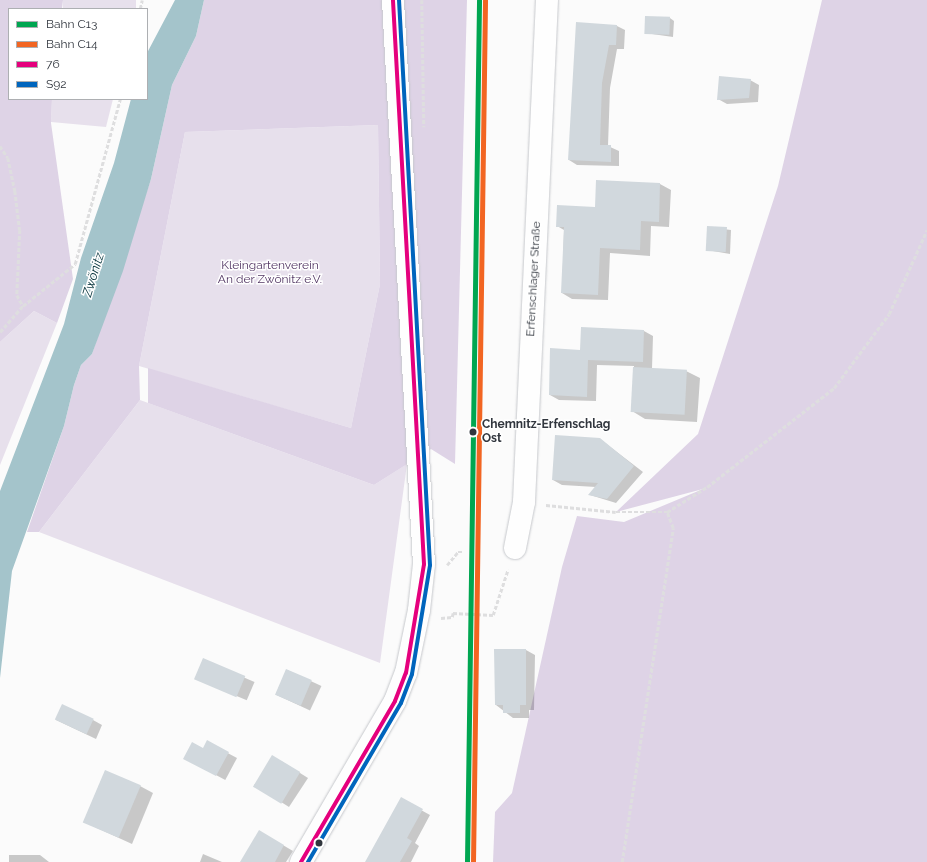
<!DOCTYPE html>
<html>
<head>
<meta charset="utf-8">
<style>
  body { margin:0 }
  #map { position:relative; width:927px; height:862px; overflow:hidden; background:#fbfbfb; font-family:Raleway,sans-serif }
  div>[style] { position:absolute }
  .green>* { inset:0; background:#e7e0ec; transform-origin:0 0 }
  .forest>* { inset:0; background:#ded3e6 }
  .water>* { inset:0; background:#a4c4cb }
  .shadow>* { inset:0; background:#0003; transform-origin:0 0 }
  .building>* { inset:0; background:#d1d8dd; transform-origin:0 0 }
  .path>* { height:2.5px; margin-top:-1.25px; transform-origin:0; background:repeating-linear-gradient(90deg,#dededf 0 4px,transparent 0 6px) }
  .roads { filter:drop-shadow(0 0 1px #c6c8cc) drop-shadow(0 0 1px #c6c8cc) }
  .street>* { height:22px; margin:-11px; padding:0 11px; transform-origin:11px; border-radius:11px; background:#fefefe }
  .secondary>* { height:22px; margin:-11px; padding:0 11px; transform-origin:11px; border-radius:11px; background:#fefefe }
  .bus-1>* { height:4px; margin:-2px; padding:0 2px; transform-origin:2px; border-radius:2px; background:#e5007d }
  .bus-2>* { height:4px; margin:-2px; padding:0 2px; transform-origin:2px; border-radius:2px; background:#0065bd }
  .rail-1>* { height:5px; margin:-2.5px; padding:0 2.5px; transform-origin:2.5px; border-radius:2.5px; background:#00a651 }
  .rail-2>* { height:5px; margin:-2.5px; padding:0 2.5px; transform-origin:2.5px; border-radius:2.5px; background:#f26522 }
  .dots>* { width:11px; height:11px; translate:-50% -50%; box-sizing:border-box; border:2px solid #fff; border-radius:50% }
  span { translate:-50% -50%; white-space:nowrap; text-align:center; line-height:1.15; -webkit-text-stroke:3px #fff; paint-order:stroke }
  .park-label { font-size:12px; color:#533764 }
  .street-label { font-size:12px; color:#31363e }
  .stop-label { font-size:12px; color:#31363e; font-weight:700 }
  .left { translate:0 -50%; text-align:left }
  .water-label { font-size:13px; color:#04323a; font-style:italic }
  .legend { position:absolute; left:8px; top:8px; width:140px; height:92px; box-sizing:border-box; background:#fff; border:1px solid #adafb2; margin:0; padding:5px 7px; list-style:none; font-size:12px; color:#31363e }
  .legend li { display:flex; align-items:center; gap:8px; height:20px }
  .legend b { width:20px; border:1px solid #adafb2 }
</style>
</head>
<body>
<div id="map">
  <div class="green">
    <div style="left:63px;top:0;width:73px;height:9px"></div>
    <div style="clip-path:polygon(52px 99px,113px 99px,106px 127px,51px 122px)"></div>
    <div style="clip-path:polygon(378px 125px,380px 284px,351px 428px,139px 366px,185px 132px)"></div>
    <div style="clip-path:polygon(34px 311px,57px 323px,0 465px,0 342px)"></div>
    <div style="clip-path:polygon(140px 400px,374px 485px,407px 464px,380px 663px,39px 532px)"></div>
  </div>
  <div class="forest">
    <div style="clip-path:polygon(0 0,63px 0,62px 9px,9px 9px,9px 99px,52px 99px,51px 123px,73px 279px,57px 323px,34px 311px,0 342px)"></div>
    <div style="clip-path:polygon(204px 0,467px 0,455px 464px,431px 449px,374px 485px,148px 403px,148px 368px,351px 428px,380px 284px,378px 125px,185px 132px,139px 366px,140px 400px,39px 532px,27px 532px,64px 426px,74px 385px,81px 365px,92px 354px,151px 179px,172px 85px,196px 36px)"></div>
    <div style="clip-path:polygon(822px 0,927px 0,927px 862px,493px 862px,495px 812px,512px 793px,562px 567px,577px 516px,624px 522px,703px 489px,616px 512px,698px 434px,778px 186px)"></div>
  </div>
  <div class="water">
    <div style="clip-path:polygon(175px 0,204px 0,196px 36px,172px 85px,151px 179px,123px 271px,92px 354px,81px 365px,74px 385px,64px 426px,12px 571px,0 678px,0 491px,64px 324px,81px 258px,114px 163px,131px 99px,147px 99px,147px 53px)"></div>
  </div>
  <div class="shadow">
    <div style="clip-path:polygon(670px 18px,674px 21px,673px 37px,645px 33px)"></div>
    <div style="clip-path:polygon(577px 23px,617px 26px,625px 30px,624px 49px,617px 49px,610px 88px,608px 146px,619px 151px,619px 166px,577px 165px,569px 160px)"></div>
    <div style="clip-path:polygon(750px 80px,759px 85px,758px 102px,727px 104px,718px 99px)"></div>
    <div style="clip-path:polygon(597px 181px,660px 184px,671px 190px,669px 227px,651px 226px,650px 256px,610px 253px,608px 300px,572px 299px,562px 293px,564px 230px,557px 226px,596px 208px)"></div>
    <div style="clip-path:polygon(708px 227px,731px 230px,730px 254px,707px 250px)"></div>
    <div style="clip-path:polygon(644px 331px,653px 336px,652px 369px,686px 371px,700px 378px,697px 422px,645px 419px,632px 411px,634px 366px,597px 365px,596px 401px,559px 400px,550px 395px,581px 351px)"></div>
    <div style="clip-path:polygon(600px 439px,643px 472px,616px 503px,590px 495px,596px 487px,562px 485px,553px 480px)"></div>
    <div style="clip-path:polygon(526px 650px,535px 655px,534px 710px,529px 710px,529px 718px,513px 718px,496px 705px)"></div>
    <div style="left:203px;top:660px;width:56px;height:20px;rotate:23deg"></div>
    <div style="left:287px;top:670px;width:38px;height:27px;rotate:25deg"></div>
    <div style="clip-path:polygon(56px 720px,93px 720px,102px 725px,96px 739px)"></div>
    <div style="left:207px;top:742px;width:34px;height:25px;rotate:28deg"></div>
    <div style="clip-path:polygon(281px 761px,308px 778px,289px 807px,254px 785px)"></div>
    <div style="clip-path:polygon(140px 786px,153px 793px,132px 844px,84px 822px)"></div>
    <div style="clip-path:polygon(401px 799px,430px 815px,415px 843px,419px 846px,411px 862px,367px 862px)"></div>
    <div style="clip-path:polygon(259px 831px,293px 851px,286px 862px,253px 862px)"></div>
    <div style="clip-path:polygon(203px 854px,222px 862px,200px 862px)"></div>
    <div style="clip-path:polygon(9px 855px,40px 855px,49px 862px,9px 862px)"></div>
  </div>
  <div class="building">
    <div style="left:645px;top:16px;width:25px;height:18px;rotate:2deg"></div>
    <div style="clip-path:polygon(576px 22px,617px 25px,616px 45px,609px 45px,602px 83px,600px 145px,611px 145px,611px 162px,568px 160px)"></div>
    <div style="clip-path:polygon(719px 76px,751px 79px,749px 98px,717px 100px)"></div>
    <div style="clip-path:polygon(596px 180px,660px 183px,659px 222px,641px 221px,640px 250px,600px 248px,598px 295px,561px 293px,564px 227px,556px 227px,557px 205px,595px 207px)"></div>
    <div style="left:707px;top:226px;width:20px;height:25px;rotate:3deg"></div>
    <div style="clip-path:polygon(581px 327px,644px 330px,643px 362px,588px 360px,587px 397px,549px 395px,550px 348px,580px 350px)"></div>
    <div style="left:633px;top:367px;width:54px;height:45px;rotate:3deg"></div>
    <div style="clip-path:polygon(555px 435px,600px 438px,634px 466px,607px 499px,588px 495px,598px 483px,552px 480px)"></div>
    <div style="clip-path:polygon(494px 649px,526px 649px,526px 705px,520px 705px,520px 713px,503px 713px,503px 705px,495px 705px)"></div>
    <div style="left:203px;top:658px;width:46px;height:23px;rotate:23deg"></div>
    <div style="left:286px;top:669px;width:28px;height:28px;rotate:23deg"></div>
    <div style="left:62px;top:704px;width:35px;height:17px;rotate:25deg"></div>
    <div style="clip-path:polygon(207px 740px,229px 752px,216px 776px,183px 759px,192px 742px,203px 748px)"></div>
    <div style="left:272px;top:755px;width:33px;height:37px;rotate:31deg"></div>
    <div style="left:105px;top:770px;width:39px;height:57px;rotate:23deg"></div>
    <div style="clip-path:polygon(401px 797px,423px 809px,407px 838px,412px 841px,400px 862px,365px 862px)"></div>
    <div style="clip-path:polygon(259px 830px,284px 845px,275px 862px,240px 862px)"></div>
  </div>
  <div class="path">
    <div style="left:422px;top:0;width:127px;rotate:89.1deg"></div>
    <div style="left:140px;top:9px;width:9px;rotate:-77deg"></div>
    <div style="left:0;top:146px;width:14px;rotate:56deg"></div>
    <div style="left:8px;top:158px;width:34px;rotate:78deg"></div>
    <div style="left:15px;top:191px;width:39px;rotate:83deg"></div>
    <div style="left:20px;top:230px;width:65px;rotate:92.6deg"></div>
    <div style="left:17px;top:295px;width:13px;rotate:61deg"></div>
    <div style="left:0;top:332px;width:35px;rotate:-49deg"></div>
    <div style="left:23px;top:306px;width:67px;rotate:-38.9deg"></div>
    <div style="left:75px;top:264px;width:171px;rotate:-74.7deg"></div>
    <div style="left:546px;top:505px;width:70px;rotate:5.7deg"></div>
    <div style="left:616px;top:512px;width:51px"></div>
    <div style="left:667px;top:512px;width:47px;rotate:-32deg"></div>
    <div style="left:707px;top:487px;width:161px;rotate:-37.9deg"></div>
    <div style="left:834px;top:388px;width:92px;rotate:-53.4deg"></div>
    <div style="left:889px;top:314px;width:92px;rotate:-65.7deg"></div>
    <div style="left:447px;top:565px;width:17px;rotate:-50deg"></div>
    <div style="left:458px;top:552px;width:5px"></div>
    <div style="left:441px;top:618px;width:11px;rotate:-5deg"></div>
    <div style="left:452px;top:617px;width:4px;rotate:-76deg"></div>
    <div style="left:453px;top:613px;width:40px;rotate:2.9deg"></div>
    <div style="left:493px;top:615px;width:48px;rotate:-71.9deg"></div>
    <div style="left:622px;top:862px;width:338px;rotate:-81.3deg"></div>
    <div style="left:673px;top:528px;width:17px;rotate:-111deg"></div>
  </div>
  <div class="roads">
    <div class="street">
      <div style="left:515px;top:548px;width:47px;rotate:-78.9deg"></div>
      <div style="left:524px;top:502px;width:503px;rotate:-87.38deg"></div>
    </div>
    <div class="secondary">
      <div style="left:301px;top:862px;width:186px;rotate:-59.7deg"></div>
      <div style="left:395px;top:701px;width:30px;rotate:-69deg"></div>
      <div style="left:406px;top:673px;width:64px;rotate:-78.3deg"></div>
      <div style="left:419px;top:610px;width:46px;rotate:-83.8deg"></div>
      <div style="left:424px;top:564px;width:565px;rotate:-93.15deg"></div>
    </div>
  </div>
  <div class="bus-1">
    <div style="left:301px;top:862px;width:186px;rotate:-59.7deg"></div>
    <div style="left:395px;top:701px;width:30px;rotate:-69deg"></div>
    <div style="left:406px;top:673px;width:110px;rotate:-80.6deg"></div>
    <div style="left:424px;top:564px;width:565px;rotate:-93.15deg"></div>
  </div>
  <div class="bus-2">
    <div style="left:308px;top:862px;width:184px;rotate:-59.7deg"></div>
    <div style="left:401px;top:703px;width:31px;rotate:-69deg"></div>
    <div style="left:412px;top:674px;width:110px;rotate:-80.6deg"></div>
    <div style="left:430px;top:565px;width:566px;rotate:-93.14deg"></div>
  </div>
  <div class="rail-1">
    <div style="left:467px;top:862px;width:862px;rotate:-89.2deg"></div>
  </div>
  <div class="rail-2">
    <div style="left:473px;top:862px;width:862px;rotate:-89.2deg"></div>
  </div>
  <div class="dots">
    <div style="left:473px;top:432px;background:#31363e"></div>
    <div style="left:319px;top:843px;background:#31363e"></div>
  </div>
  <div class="park-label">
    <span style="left:270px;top:273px">Kleingartenverein<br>An der Zwönitz e.V.</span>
  </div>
  <div class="street-label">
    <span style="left:534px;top:279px;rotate:-87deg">Erfenschlager Straße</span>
  </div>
  <div class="stop-label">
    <span class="left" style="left:482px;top:432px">Chemnitz-Erfenschlag<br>Ost</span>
  </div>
  <div class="water-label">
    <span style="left:94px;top:275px;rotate:-73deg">Zwönitz</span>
  </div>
  <ul class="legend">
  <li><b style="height:5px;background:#00a651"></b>Bahn C13</li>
  <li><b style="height:5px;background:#f26522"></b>Bahn C14</li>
  <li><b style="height:5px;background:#e5007d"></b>76</li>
  <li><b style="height:5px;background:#0065bd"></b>S92</li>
  </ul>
</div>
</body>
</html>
